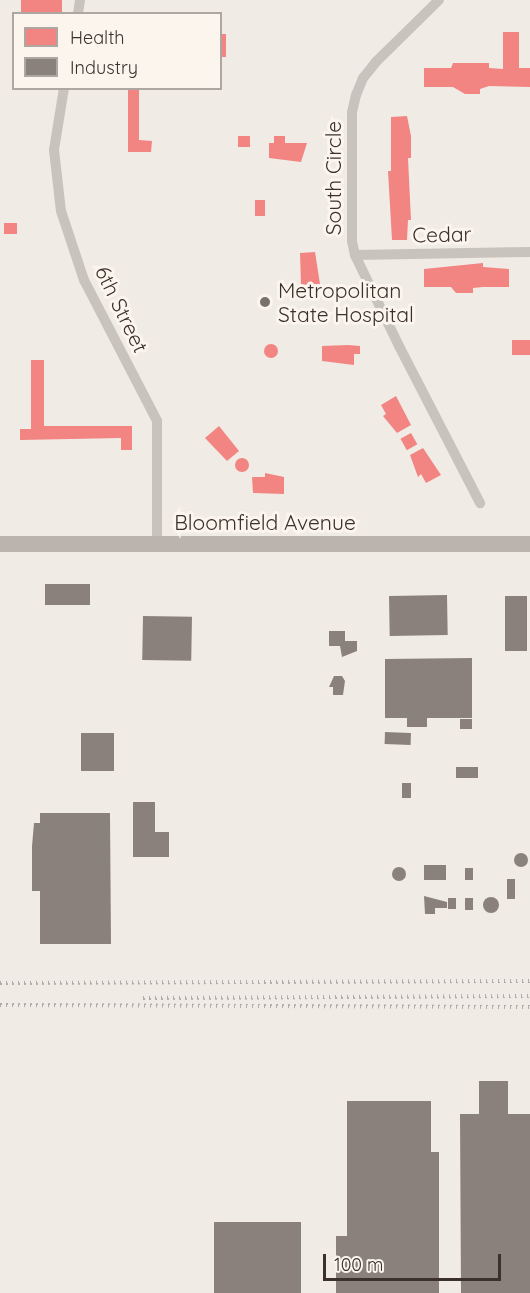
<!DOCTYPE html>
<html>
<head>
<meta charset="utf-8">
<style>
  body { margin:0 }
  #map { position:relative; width:530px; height:1293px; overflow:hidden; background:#f0ebe5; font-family:Quicksand,sans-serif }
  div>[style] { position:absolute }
  .health>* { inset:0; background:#f28482; transform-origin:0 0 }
  .round { border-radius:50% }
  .industry>* { inset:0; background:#8a817c; transform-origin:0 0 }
  .minor>* { height:10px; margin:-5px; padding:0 5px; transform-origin:5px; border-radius:5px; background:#c9c3be }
  .secondary>* { height:16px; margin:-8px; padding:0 8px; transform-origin:8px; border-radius:8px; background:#bab3ae }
  .rail>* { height:4px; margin-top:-2px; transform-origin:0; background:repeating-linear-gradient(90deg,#b1aca8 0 1.5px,transparent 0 6px) }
  .dots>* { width:16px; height:16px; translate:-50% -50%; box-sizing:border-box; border:3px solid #fbf5ee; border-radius:50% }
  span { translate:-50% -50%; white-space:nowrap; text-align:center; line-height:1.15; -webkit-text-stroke:6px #fbf5ee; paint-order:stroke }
  .street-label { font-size:21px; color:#3b302b }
  .poi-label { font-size:21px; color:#3b302b }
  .left { translate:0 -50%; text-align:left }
  .legend { position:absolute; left:12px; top:12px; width:210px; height:78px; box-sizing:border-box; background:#fbf5ee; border:2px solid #aea6a0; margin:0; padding:8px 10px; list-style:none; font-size:18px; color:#3b302b }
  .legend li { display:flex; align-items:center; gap:12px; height:30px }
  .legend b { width:30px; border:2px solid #aea6a0 }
  .scale { position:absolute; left:323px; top:1254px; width:178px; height:27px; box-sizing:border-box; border:3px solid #3b302b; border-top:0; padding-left:8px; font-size:18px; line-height:21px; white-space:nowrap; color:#3b302b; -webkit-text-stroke:4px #fbf5ee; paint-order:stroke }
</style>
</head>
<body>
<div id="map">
  <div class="health">
    <div style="left:21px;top:0;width:41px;height:14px"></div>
    <div style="clip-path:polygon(503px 32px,519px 32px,519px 68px,530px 68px,530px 87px,489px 86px,480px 89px,480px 94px,465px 94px,453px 87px,424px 87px,424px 68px,451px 68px,453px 63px,489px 63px,489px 68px,503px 69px)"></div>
    <div style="left:220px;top:34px;width:6px;height:23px"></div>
    <div style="clip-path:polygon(128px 88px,139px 88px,139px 140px,152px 141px,151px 152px,128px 152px)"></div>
    <div style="clip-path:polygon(407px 116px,411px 136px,411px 158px,408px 158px,411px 220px,408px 220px,407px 240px,392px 240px,388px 171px,391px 171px,391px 117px)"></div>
    <div style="left:238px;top:136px;width:12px;height:11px"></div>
    <div style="clip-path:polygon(274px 136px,285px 136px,285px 143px,307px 143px,301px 162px,269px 158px,269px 143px,274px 143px)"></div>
    <div style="left:255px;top:200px;width:10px;height:16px"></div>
    <div style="left:4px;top:223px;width:13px;height:11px"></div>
    <div style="clip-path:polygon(315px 252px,320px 284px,301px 285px,300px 253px)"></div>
    <div style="clip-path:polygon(483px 263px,483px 267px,509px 269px,509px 287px,483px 287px,473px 288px,473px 293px,456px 293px,451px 287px,424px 287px,424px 269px)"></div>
    <div style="left:512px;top:340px;width:18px;height:15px"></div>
    <div class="round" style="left:264px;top:344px;width:14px;height:14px"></div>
    <div style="clip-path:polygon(348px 345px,360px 346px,360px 354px,354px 354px,354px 365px,322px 361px,322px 346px)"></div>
    <div style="clip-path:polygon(31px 360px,44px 360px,44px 426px,132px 426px,132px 450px,121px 450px,121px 438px,20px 440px,20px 429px,31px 429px)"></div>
    <div style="clip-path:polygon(396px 396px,411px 425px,397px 433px,383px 416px,386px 414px,381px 405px)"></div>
    <div style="clip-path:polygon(219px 426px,239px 451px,227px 461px,205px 438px)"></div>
    <div style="left:411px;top:433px;width:13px;height:12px;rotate:61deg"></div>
    <div style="clip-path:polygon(423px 448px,441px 475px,426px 483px,421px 474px,418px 477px,410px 455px)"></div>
    <div class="round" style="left:235px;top:458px;width:14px;height:14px"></div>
    <div style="clip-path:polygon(265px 473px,284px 477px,284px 494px,253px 493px,252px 477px,265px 477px)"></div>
  </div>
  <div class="industry">
    <div style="left:45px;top:584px;width:45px;height:21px"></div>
    <div style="left:447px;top:595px;width:40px;height:58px;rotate:89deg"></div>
    <div style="left:505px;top:596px;width:22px;height:55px"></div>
    <div style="left:143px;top:616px;width:49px;height:44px;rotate:1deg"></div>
    <div style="clip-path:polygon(329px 631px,345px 631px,345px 641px,357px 641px,357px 651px,342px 657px,340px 646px,329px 646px)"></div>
    <div style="clip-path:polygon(472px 658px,472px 718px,427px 718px,427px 727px,407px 727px,407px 718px,385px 718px,385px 659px)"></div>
    <div style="clip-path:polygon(334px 676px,342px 676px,345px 681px,343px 695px,333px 695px,333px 687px,329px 687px)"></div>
    <div style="left:460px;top:719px;width:12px;height:10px"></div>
    <div style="left:385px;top:732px;width:26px;height:12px;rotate:2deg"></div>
    <div style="left:81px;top:733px;width:33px;height:38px"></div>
    <div style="left:456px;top:767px;width:22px;height:11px"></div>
    <div style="left:402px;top:783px;width:9px;height:15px"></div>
    <div style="clip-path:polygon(133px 802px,155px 802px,155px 832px,169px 832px,169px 857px,133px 857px)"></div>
    <div style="clip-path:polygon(40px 813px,110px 813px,111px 944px,40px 944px,40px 891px,32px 891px,32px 846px,34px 823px,40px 823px)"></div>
    <div class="round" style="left:514px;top:853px;width:14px;height:14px"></div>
    <div style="left:446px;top:865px;width:15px;height:22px;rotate:90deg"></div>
    <div class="round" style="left:392px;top:867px;width:14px;height:14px"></div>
    <div style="left:465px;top:868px;width:8px;height:12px"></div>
    <div style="left:507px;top:879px;width:8px;height:20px"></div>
    <div style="clip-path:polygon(424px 896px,447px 902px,447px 908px,435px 908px,435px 914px,425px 914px)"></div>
    <div class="round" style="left:483px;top:897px;width:16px;height:16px"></div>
    <div style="left:448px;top:898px;width:8px;height:11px"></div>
    <div style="left:465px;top:898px;width:8px;height:12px"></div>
    <div style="clip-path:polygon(479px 1081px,508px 1081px,508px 1114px,530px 1114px,530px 1293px,461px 1293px,460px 1114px,479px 1114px)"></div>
    <div style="clip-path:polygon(347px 1101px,431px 1101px,431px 1152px,439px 1152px,439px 1293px,336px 1293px,336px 1236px,347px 1236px)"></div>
    <div style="left:214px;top:1222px;width:87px;height:71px"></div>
  </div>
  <div class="minor">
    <div style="left:439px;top:0;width:88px;rotate:135.5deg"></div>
    <div style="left:376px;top:62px;width:21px;rotate:129deg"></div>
    <div style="left:363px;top:78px;width:18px;rotate:112deg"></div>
    <div style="left:356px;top:95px;width:18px;rotate:103deg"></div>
    <div style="left:352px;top:113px;width:128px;rotate:90deg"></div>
    <div style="left:352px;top:241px;width:14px;rotate:78deg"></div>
    <div style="left:355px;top:255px;width:101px;rotate:64.2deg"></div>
    <div style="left:399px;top:346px;width:177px;rotate:62.7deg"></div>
    <div style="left:78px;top:14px;width:14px;rotate:-82deg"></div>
    <div style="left:64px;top:88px;width:63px;rotate:99.2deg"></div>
    <div style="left:54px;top:150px;width:61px;rotate:83.5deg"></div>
    <div style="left:61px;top:211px;width:73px;rotate:71.6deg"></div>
    <div style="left:84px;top:280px;width:159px;rotate:62.6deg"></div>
    <div style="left:157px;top:421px;width:124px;rotate:90deg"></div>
    <div style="left:355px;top:255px;width:175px;rotate:-1deg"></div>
  </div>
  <div class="secondary">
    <div style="left:0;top:544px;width:530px"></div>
  </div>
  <div class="rail">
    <div style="left:0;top:983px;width:530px;rotate:-0.22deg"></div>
    <div style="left:143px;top:998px;width:387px;rotate:-0.3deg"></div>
    <div style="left:0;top:1005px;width:530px;rotate:0.22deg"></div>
  </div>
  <div class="dots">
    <div style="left:265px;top:302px;background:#7a716c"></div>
  </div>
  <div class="street-label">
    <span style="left:333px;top:178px;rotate:-90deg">South Circle</span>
    <span style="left:442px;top:234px;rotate:-1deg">Cedar</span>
    <span style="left:122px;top:309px;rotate:64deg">6th Street</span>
    <span style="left:265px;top:522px">Bloomfield Avenue</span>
  </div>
  <div class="poi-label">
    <span class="left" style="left:278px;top:302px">Metropolitan<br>State Hospital</span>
  </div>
  <ul class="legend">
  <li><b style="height:16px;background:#f28482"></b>Health</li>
  <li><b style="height:16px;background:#8a817c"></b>Industry</li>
  </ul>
  <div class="scale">100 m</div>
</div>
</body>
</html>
